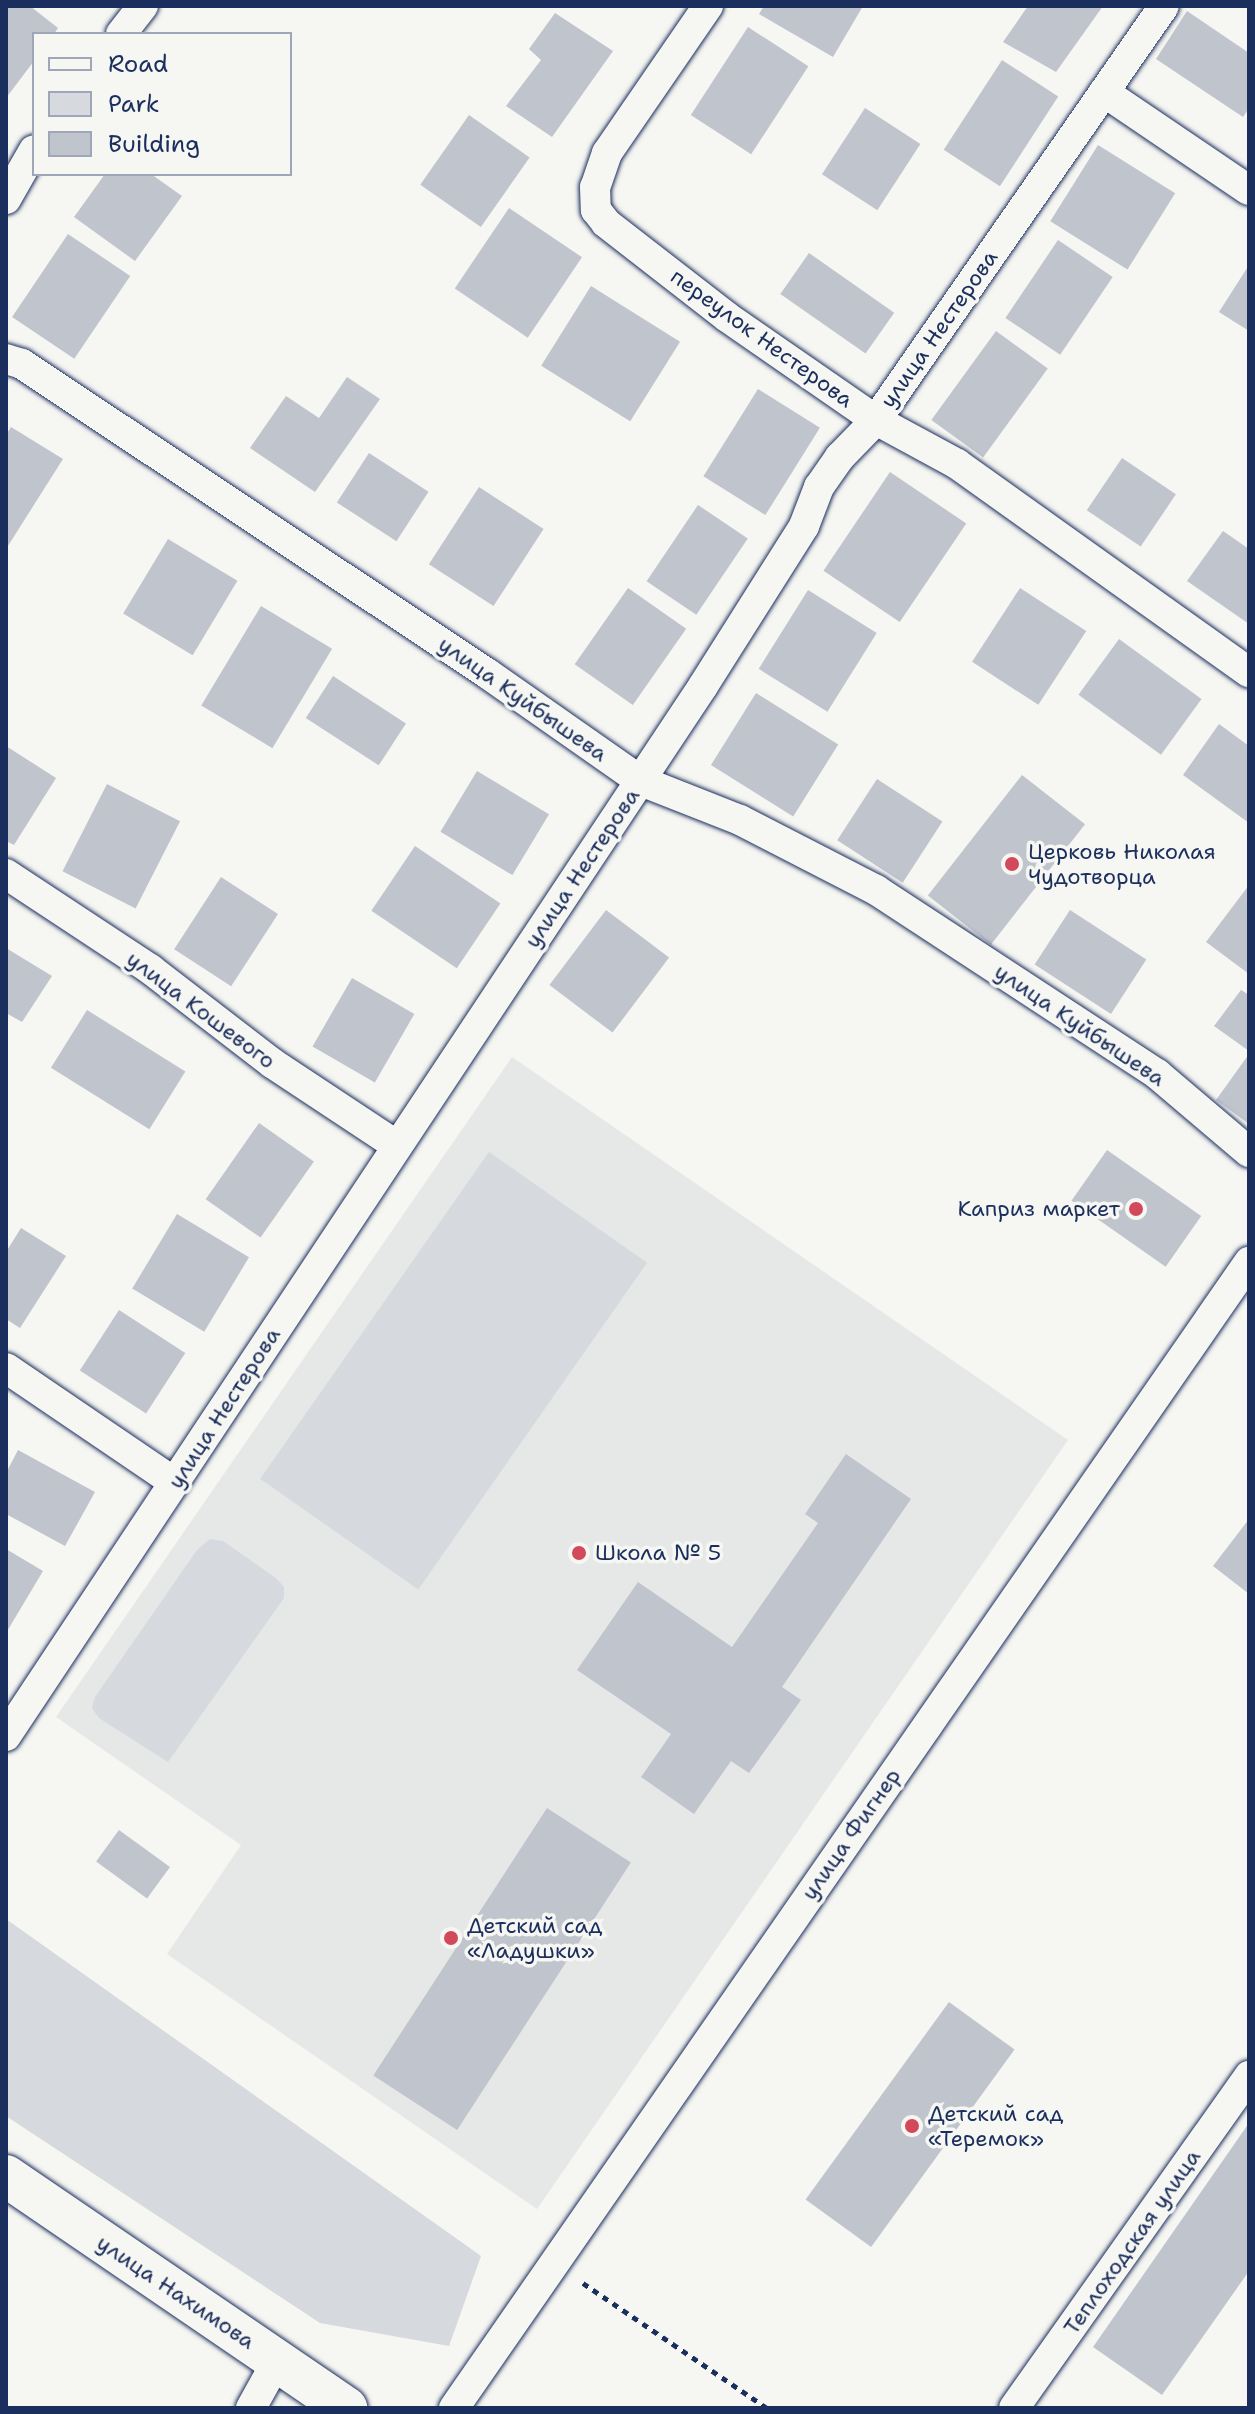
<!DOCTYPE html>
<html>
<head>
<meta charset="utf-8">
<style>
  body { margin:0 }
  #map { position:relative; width:1255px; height:2414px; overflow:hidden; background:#f6f6f2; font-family:"Shantell Sans",sans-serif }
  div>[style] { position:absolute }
  .built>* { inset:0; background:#e6e7e7 }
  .green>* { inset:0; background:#d6d9dd; transform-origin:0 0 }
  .building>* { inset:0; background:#c0c4cd; transform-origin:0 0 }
  .path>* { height:5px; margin-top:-2.5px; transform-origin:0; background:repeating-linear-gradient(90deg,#1b2f5e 0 6px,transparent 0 12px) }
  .roads { filter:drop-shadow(0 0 2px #1b2f5e) drop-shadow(0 0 2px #1b2f5e) }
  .minor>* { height:30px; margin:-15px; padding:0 15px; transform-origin:15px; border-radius:15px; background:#f6f6f2 }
  .secondary>* { height:42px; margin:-21px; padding:0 21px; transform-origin:21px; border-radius:21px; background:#f6f6f2 }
  .dots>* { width:22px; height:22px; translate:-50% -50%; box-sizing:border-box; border:4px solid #f6f6f2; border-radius:50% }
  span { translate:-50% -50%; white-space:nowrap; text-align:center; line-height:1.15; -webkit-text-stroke:7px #f6f6f2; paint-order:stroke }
  .street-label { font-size:22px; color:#1b2f5e }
  .poi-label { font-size:22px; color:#1b2f5e }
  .left { translate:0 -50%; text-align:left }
  .right { translate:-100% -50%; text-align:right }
  .frame { position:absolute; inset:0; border:8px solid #1b2f5e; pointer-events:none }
  .legend { position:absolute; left:32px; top:32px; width:260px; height:144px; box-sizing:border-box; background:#f6f6f2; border:2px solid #9ea6b7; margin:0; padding:10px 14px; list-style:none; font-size:24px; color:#1b2f5e }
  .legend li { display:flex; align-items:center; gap:16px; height:40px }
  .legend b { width:40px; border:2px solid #9ea6b7 }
</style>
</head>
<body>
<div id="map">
  <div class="built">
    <div style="clip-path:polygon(512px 1057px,1068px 1440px,537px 2209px,167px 1954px,241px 1845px,56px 1717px)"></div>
  </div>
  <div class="green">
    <div style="left:489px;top:1152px;width:193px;height:399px;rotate:35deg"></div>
    <div style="clip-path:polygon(210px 1539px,223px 1541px,276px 1578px,284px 1587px,284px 1598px,168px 1762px,99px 1718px,92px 1708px,95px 1697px,197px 1550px)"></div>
    <div style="clip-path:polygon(6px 1919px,481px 2256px,449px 2346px,320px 2323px,6px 2116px)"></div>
  </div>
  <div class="building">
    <div style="clip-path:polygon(6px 6px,30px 6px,58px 28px,54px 34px,34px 34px,34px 61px,6px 98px)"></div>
    <div style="clip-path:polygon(764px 6px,863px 6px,833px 57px,759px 14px)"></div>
    <div style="clip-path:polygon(1028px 6px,1103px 6px,1056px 72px,1003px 42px)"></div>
    <div style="clip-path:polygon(1187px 11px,1249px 53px,1249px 108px,1243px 117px,1156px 59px)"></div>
    <div style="clip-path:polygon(555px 13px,613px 51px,552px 137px,506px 106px,541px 60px,529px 49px)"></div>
    <div style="left:748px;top:27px;width:72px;height:105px;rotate:33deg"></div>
    <div style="left:1002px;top:60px;width:67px;height:107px;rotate:33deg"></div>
    <div style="left:865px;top:108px;width:66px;height:79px;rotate:33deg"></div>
    <div style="left:469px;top:115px;width:74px;height:85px;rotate:35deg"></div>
    <div style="left:1098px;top:145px;width:91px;height:90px;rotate:32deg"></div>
    <div style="clip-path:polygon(105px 174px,151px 174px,182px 196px,135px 261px,74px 217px)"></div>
    <div style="left:509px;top:208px;width:88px;height:97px;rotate:34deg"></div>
    <div style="left:68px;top:234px;width:75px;height:100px;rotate:34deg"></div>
    <div style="left:1058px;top:240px;width:66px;height:94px;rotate:34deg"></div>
    <div style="left:809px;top:253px;width:104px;height:50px;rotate:35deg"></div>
    <div style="clip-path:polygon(1249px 265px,1249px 331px,1219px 312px)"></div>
    <div style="left:591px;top:286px;width:105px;height:94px;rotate:32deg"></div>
    <div style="left:996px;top:331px;width:64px;height:110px;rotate:36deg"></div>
    <div style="clip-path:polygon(347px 377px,380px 399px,315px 492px,250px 448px,286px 396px,319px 418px)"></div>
    <div style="left:758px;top:389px;width:73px;height:103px;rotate:32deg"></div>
    <div style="clip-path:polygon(11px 427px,63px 459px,6px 549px,6px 435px)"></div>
    <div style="left:369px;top:453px;width:71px;height:59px;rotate:33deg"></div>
    <div style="left:1122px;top:458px;width:65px;height:63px;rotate:34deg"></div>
    <div style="left:890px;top:472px;width:92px;height:119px;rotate:34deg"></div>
    <div style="left:479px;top:487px;width:77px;height:92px;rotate:33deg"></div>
    <div style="left:698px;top:505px;width:60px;height:92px;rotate:34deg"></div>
    <div style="clip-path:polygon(1223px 531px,1249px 549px,1249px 624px,1187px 581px)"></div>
    <div style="left:168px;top:539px;width:81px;height:87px;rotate:31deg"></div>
    <div style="left:628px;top:588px;width:71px;height:93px;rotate:35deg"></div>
    <div style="left:1020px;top:588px;width:79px;height:88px;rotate:33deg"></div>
    <div style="left:808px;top:590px;width:81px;height:93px;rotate:32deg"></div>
    <div style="left:261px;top:606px;width:83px;height:116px;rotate:31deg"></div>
    <div style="left:1119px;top:639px;width:102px;height:69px;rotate:36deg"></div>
    <div style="left:333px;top:676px;width:87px;height:50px;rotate:33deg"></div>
    <div style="left:756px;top:693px;width:97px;height:85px;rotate:32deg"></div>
    <div style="clip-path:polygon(1219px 724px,1249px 746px,1249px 823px,1183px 775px)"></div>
    <div style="clip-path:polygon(6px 746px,56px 778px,14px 845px,6px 841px)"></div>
    <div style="left:477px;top:771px;width:84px;height:71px;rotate:31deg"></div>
    <div style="left:1022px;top:775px;width:80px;height:153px;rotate:38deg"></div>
    <div style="left:877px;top:779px;width:78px;height:73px;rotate:33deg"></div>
    <div style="left:107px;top:784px;width:82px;height:98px;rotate:27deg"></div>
    <div style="left:415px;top:846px;width:103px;height:78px;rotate:34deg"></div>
    <div style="left:221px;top:877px;width:68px;height:86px;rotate:33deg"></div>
    <div style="clip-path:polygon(1249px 885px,1249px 974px,1206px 942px)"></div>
    <div style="left:606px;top:910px;width:79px;height:94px;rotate:37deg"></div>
    <div style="left:1070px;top:910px;width:91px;height:65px;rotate:33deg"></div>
    <div style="clip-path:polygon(6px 948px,52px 976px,22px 1022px,6px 1013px)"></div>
    <div style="left:352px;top:978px;width:72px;height:79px;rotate:30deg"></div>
    <div style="clip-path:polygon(1241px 990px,1249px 995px,1249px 1051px,1214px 1026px)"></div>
    <div style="left:87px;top:1010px;width:116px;height:68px;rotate:32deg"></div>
    <div style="clip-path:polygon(1249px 1054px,1249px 1124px,1216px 1100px)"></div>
    <div style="left:259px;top:1123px;width:67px;height:93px;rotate:35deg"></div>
    <div style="left:1107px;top:1150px;width:115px;height:62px;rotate:35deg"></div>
    <div style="left:177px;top:1214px;width:84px;height:87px;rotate:31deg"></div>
    <div style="clip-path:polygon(21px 1228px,66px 1256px,20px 1328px,6px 1319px,6px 1252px)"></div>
    <div style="left:119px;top:1310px;width:79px;height:72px;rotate:33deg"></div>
    <div style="clip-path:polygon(18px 1450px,95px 1492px,65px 1546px,6px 1514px,6px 1473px)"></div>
    <div style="clip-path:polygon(846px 1454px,911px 1499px,782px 1687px,801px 1700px,749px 1773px,731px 1761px,694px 1814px,641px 1777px,671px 1734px,577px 1670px,638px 1582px,732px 1647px,818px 1523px,805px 1514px)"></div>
    <div style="clip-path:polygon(1249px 1519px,1249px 1594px,1213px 1566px)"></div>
    <div style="clip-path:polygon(6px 1549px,43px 1571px,6px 1633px)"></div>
    <div style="left:547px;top:1808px;width:100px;height:319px;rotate:33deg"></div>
    <div style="left:119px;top:1830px;width:63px;height:39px;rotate:36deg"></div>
    <div style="left:949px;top:2002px;width:81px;height:244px;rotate:36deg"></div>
    <div style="clip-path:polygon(1249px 2123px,1249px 2271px,1162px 2395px,1093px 2347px)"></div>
  </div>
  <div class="path">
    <div style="left:583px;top:2283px;width:222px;rotate:34.2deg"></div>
  </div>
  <div class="roads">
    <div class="minor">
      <div style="left:708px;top:6px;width:178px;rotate:124.5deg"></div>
      <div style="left:607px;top:153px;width:36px;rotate:109deg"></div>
      <div style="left:595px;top:187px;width:23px;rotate:88deg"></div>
      <div style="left:596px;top:210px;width:16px;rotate:52deg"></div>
      <div style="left:606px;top:223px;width:153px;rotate:37.8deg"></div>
      <div style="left:727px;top:317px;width:181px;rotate:34.7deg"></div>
      <div style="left:876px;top:420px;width:92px;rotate:28.5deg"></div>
      <div style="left:957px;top:464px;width:359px;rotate:35.5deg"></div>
      <div style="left:121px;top:34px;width:36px;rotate:-52deg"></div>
      <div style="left:1104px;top:92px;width:175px;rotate:34.1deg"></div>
      <div style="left:6px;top:199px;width:56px;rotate:-60.3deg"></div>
      <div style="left:6px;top:359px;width:17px;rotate:17deg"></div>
      <div style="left:22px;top:364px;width:560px;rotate:33.63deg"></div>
      <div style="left:488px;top:674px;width:187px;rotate:35deg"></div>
      <div style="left:641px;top:781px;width:106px;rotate:21.5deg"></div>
      <div style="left:740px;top:820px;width:153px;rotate:27.2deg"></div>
      <div style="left:876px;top:890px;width:336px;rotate:33.2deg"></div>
      <div style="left:1157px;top:1074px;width:121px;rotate:40.3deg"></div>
      <div style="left:6px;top:874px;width:173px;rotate:33.4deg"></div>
      <div style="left:150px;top:969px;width:154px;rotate:37.6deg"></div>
      <div style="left:272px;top:1063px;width:149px;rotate:33.5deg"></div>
      <div style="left:6px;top:1368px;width:204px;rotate:34.2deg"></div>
      <div style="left:6px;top:1736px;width:1260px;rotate:-56.42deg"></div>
      <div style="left:703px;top:686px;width:189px;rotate:-57.7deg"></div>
      <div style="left:804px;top:526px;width:42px;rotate:-69deg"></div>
      <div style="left:819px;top:487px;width:37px;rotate:-55deg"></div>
      <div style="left:840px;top:457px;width:52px;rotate:-45.8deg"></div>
      <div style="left:876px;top:420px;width:504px;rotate:-55.18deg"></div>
      <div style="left:251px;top:2408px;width:54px;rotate:-61deg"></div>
      <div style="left:454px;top:2408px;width:1395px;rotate:-55.25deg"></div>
      <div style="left:1014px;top:2408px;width:407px;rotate:-54.7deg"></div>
    </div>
    <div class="secondary">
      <div style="left:6px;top:2176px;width:412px;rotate:34.3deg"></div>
    </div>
  </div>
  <div class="dots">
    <div style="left:1012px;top:864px;background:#d1495b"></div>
    <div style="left:1136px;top:1209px;background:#d1495b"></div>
    <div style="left:579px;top:1553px;background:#d1495b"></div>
    <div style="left:451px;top:1938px;background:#d1495b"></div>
    <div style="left:912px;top:2126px;background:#d1495b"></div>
  </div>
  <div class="street-label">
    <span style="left:939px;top:329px;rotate:-55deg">улица Нестерова</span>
    <span style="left:762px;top:338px;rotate:36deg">переулок Нестерова</span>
    <span style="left:523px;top:699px;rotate:35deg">улица Куйбышева</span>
    <span style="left:582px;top:868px;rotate:-56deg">улица Нестерова</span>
    <span style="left:201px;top:1010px;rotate:37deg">улица Кошевого</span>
    <span style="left:1080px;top:1025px;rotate:34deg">улица Куйбышева</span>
    <span style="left:224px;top:1408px;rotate:-57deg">улица Нестерова</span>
    <span style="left:851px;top:1834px;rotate:-55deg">улица Фигнер</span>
    <span style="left:1132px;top:2242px;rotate:-55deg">Теплоходская улица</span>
    <span style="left:176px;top:2292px;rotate:34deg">улица Нахимова</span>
  </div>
  <div class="poi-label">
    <span class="left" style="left:1028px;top:864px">Церковь Николая<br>Чудотворца</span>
    <span class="right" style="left:1120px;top:1209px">Каприз маркет</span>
    <span class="left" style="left:595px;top:1553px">Школа № 5</span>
    <span class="left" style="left:467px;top:1938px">Детский сад<br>«Ладушки»</span>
    <span class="left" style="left:928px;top:2126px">Детский сад<br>«Теремок»</span>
  </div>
  <div class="frame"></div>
  <ul class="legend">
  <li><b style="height:10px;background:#f6f6f2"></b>Road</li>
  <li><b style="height:22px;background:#d6d9dd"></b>Park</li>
  <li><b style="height:22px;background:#c0c4cd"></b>Building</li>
  </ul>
</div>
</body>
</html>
